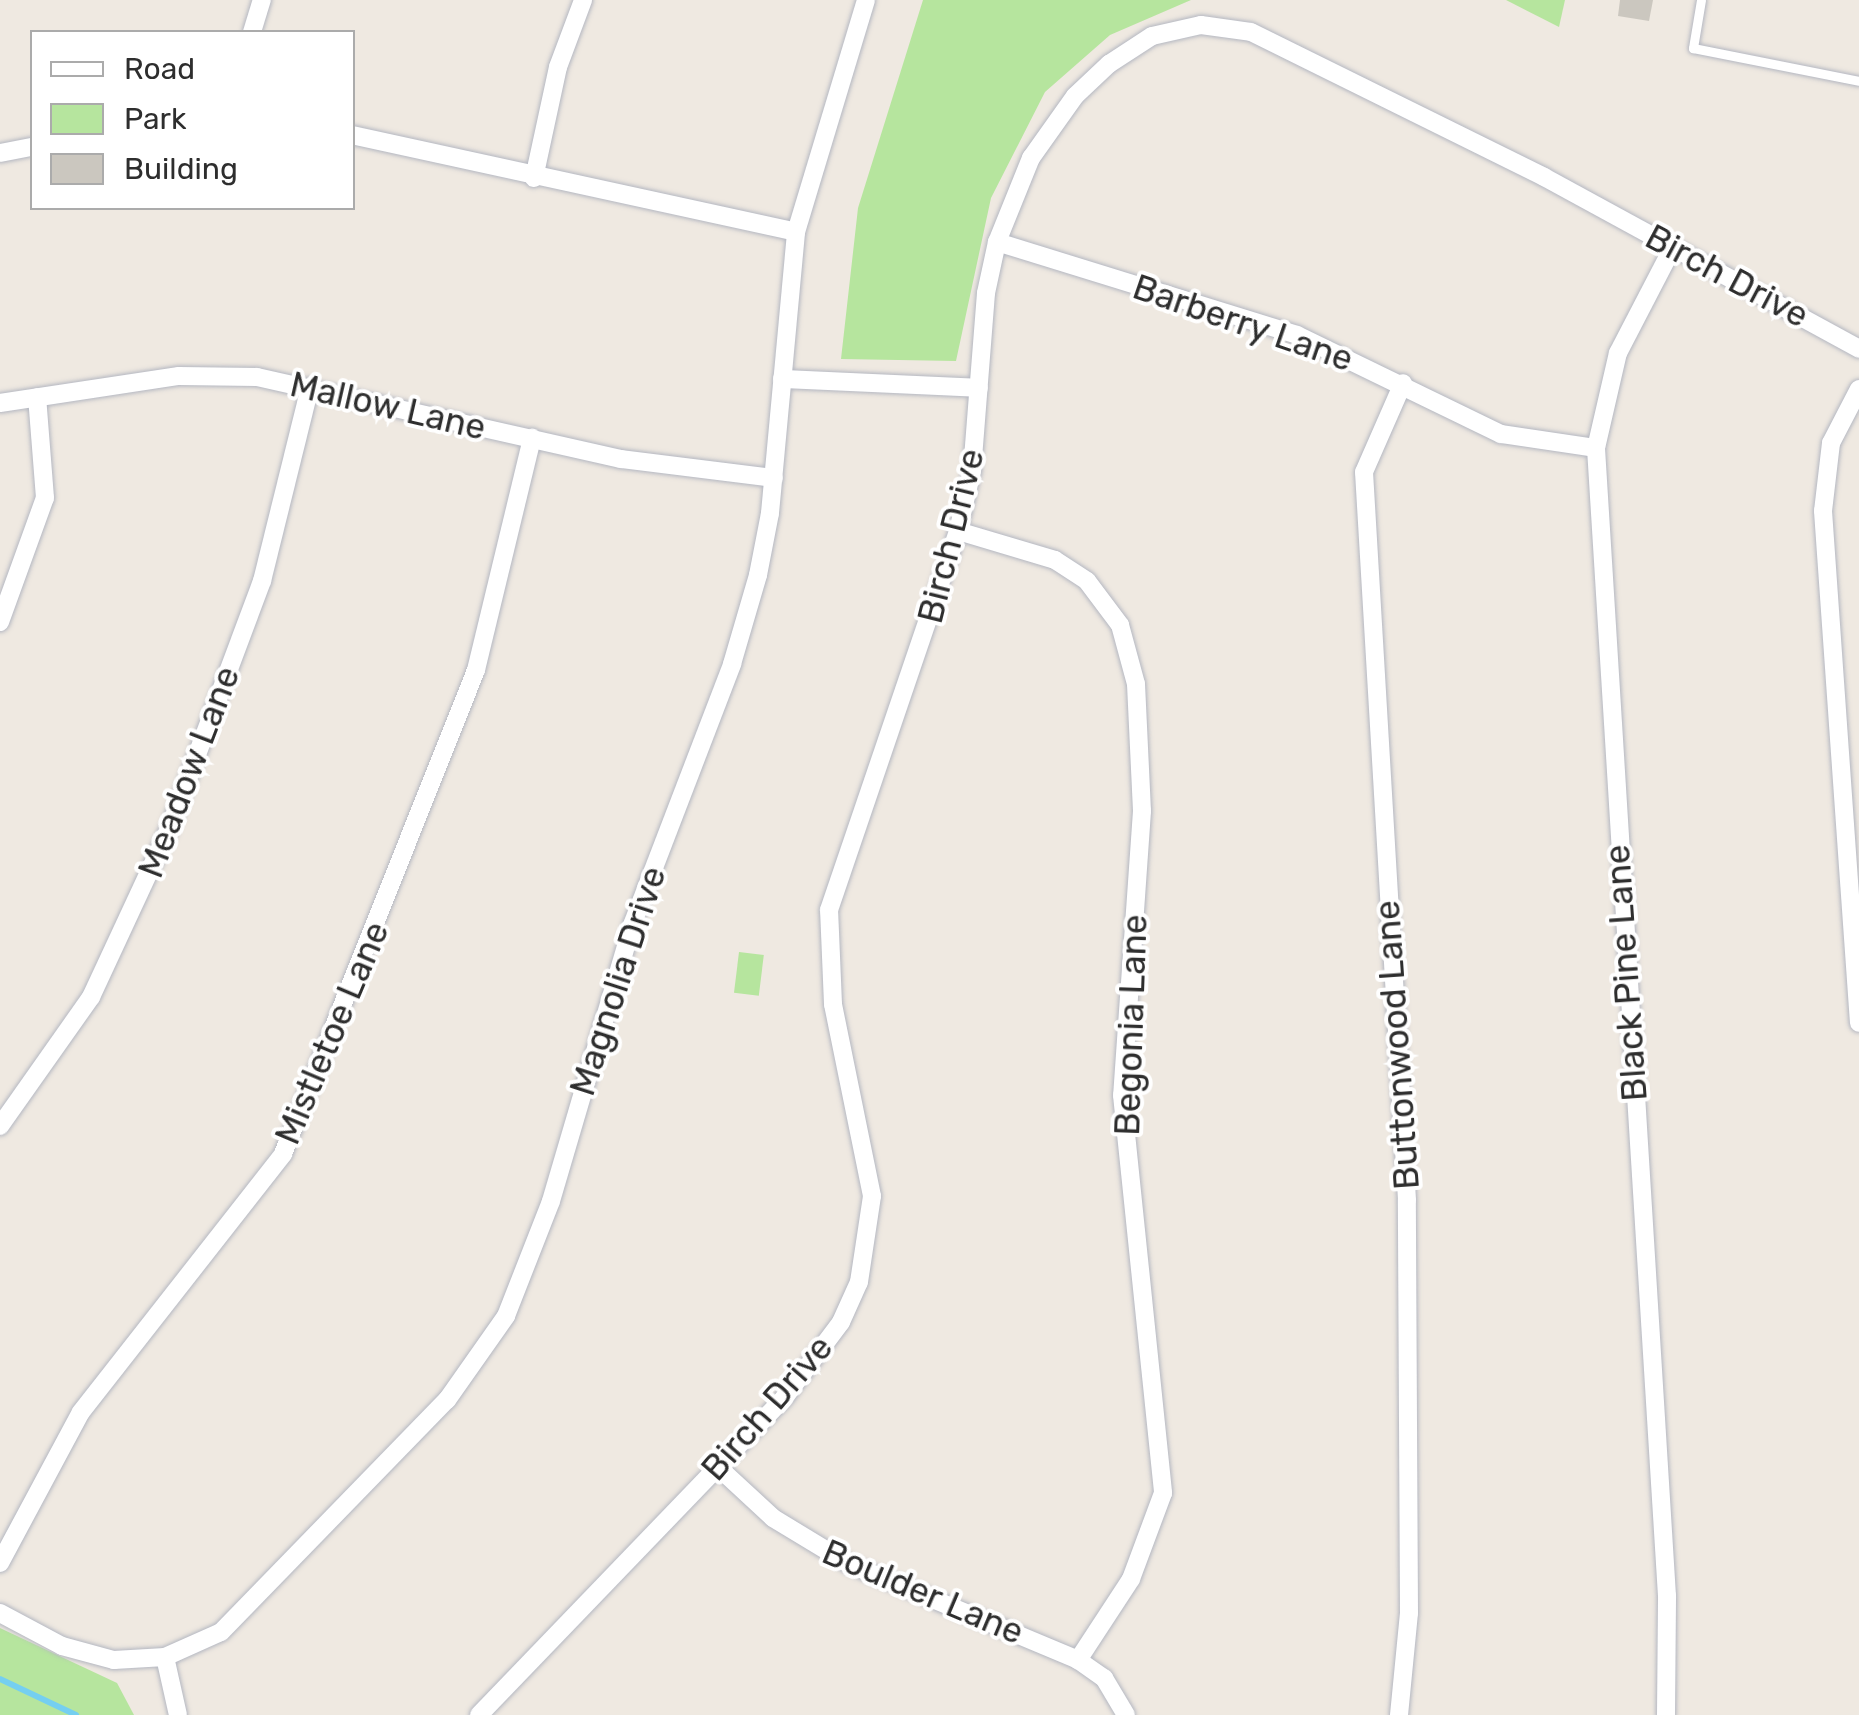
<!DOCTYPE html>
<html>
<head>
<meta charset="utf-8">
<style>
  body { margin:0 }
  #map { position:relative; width:1859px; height:1715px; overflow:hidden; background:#efe9e1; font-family:Rubik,sans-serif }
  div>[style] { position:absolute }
  .green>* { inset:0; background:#b6e59e; transform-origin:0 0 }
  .stream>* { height:6px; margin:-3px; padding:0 3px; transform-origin:3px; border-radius:3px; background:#75cff0 }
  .building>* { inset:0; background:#cbc7bf }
  .roads { filter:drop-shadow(0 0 2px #b4b7c1) drop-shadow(0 0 2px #b4b7c1) }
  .lane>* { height:9px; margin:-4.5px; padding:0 4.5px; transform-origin:4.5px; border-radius:4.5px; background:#fff }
  .street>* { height:18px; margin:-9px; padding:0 9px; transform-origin:9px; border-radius:9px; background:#fff }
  span { translate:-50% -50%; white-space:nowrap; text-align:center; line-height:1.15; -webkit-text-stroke:8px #fff; paint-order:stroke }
  .street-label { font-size:35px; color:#2e2e2e }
  .legend { position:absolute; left:30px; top:30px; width:325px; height:180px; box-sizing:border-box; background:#fff; border:2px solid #ababab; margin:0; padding:12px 18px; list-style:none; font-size:30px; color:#2e2e2e }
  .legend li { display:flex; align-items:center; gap:20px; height:50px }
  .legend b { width:50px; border:2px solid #ababab }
</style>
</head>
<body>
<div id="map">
  <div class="green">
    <div style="clip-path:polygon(923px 0,1191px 0,1110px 35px,1045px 92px,991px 198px,956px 361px,841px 359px,858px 208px)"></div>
    <div style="clip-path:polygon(1506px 0,1565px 0,1559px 27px)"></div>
    <div style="left:739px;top:952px;width:25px;height:41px;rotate:7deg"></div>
    <div style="clip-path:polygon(0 1628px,117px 1683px,134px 1715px,0 1715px)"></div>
  </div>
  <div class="stream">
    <div style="left:0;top:1679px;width:84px;rotate:25.3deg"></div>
  </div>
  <div class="building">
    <div style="clip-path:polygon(1620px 0,1653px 0,1649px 21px,1618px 16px)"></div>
  </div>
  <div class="roads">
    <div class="lane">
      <div style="left:1701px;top:0;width:49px;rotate:99.5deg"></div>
      <div style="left:1693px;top:48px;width:169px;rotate:11.2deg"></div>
    </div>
    <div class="street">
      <div style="left:252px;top:32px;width:34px;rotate:-73deg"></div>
      <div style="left:352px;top:135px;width:454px;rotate:12.3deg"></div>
      <div style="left:0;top:153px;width:33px;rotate:-11deg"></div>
      <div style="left:534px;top:178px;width:114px;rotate:-77.8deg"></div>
      <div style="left:558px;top:67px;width:72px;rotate:-69.5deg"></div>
      <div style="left:997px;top:242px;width:314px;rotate:17.2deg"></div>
      <div style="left:1297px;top:335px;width:227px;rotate:25.9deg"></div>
      <div style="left:1501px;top:434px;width:96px;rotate:8.4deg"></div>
      <div style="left:782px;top:379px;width:197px;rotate:2.6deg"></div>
      <div style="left:1859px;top:389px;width:61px;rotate:117.4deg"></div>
      <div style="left:1831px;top:443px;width:68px;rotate:96.7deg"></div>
      <div style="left:1823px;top:511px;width:513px;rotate:85.98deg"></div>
      <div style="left:0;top:403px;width:181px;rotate:-8.6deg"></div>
      <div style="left:179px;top:376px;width:78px;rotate:0.7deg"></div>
      <div style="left:257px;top:377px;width:373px;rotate:12.7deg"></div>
      <div style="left:621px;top:459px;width:154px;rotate:7.1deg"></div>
      <div style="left:958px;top:531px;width:101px;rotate:16.6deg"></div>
      <div style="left:1055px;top:560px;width:38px;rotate:33deg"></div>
      <div style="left:1087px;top:581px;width:55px;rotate:53.1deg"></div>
      <div style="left:1120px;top:625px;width:61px;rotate:74.8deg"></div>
      <div style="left:1136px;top:684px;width:127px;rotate:87.3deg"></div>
      <div style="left:1142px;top:811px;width:285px;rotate:94deg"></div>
      <div style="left:1122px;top:1095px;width:400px;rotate:84.1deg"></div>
      <div style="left:1163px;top:1493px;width:92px;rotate:110.4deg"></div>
      <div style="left:1131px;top:1579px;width:97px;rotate:123.2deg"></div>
      <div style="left:0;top:622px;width:132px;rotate:-70.1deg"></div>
      <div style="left:45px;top:498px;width:101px;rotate:-94.5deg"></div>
      <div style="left:0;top:1126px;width:158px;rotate:-54.8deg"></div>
      <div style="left:91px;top:997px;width:187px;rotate:-65.1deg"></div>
      <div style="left:170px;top:827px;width:263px;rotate:-69.5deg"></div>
      <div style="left:262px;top:581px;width:200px;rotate:-76.1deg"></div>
      <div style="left:718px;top:1467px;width:75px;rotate:42.8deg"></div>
      <div style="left:773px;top:1518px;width:89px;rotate:31.2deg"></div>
      <div style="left:849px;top:1564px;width:248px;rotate:22.7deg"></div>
      <div style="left:1078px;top:1660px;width:32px;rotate:35deg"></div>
      <div style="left:1104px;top:1678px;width:43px;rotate:59.3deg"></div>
      <div style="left:0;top:1563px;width:171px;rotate:-61.8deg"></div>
      <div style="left:81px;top:1412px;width:328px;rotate:-51.9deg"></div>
      <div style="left:283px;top:1154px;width:521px;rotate:-68.26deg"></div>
      <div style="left:476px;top:670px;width:239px;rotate:-76.4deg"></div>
      <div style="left:0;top:1613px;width:70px;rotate:28deg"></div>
      <div style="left:62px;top:1646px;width:54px;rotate:15.1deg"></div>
      <div style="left:114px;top:1660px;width:51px;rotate:-3.4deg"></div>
      <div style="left:165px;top:1657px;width:61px;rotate:-24.1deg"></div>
      <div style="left:221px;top:1632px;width:324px;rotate:-45.8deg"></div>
      <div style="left:447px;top:1400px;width:103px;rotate:-54.9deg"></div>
      <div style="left:506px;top:1316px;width:123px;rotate:-68.6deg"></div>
      <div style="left:551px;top:1201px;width:288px;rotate:-73.6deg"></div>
      <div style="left:632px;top:925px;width:280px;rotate:-69deg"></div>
      <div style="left:732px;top:664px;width:93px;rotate:-73.7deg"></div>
      <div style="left:758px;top:575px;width:63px;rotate:-79deg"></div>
      <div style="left:770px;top:513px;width:282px;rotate:-84.7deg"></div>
      <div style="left:796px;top:232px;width:242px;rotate:-73.2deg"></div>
      <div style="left:165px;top:1657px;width:59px;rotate:77.4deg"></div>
      <div style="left:479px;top:1715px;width:440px;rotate:-46.1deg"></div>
      <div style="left:784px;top:1398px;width:95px;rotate:-53.1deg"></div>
      <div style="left:841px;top:1322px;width:44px;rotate:-65.8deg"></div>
      <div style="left:859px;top:1282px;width:87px;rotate:-81.4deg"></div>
      <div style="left:872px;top:1196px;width:196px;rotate:-101.5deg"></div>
      <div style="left:833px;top:1004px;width:94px;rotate:-92.4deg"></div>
      <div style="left:829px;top:910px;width:400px;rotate:-71.2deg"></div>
      <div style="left:958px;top:531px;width:62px;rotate:-76.9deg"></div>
      <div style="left:972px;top:471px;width:179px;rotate:-85.5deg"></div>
      <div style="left:986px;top:293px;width:52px;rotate:-77.8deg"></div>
      <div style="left:997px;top:242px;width:91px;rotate:-68deg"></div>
      <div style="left:1031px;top:158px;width:76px;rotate:-54.6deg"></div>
      <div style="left:1075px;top:96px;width:47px;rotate:-43.3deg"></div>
      <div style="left:1109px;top:64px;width:51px;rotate:-33.1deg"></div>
      <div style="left:1152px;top:36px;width:50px;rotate:-12.7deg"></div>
      <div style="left:1201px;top:25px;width:50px;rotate:8deg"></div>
      <div style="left:1251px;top:32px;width:327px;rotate:26.3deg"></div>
      <div style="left:1544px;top:177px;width:359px;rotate:28.6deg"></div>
      <div style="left:1399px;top:1715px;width:102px;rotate:-84.4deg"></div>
      <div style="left:1409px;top:1613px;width:413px;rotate:-90.3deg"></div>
      <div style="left:1407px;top:1200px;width:729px;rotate:-93.38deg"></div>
      <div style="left:1364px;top:472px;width:97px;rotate:-66.3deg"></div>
      <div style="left:1666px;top:1715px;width:119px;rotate:-89.5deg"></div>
      <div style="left:1667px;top:1596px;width:1150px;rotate:-93.54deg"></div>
      <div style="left:1596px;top:448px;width:98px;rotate:-77deg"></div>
      <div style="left:1618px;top:353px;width:119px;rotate:-62.6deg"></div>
    </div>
  </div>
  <div class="street-label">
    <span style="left:1727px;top:276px;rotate:28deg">Birch Drive</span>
    <span style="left:1243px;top:323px;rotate:19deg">Barberry Lane</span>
    <span style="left:388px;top:406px;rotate:13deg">Mallow Lane</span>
    <span style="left:951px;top:536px;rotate:-76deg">Birch Drive</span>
    <span style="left:189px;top:772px;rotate:-69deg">Meadow Lane</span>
    <span style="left:1626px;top:973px;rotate:-94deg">Black Pine Lane</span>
    <span style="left:618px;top:981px;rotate:-72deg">Magnolia Drive</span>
    <span style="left:1131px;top:1025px;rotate:-88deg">Begonia Lane</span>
    <span style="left:332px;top:1033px;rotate:-67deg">Mistletoe Lane</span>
    <span style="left:1397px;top:1045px;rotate:-94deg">Buttonwood Lane</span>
    <span style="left:767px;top:1408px;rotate:-49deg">Birch Drive</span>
    <span style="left:923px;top:1592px;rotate:23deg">Boulder Lane</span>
  </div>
  <ul class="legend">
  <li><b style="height:12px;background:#fff"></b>Road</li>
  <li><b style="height:28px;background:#b6e59e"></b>Park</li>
  <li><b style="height:28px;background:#cbc7bf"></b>Building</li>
  </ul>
</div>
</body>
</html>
